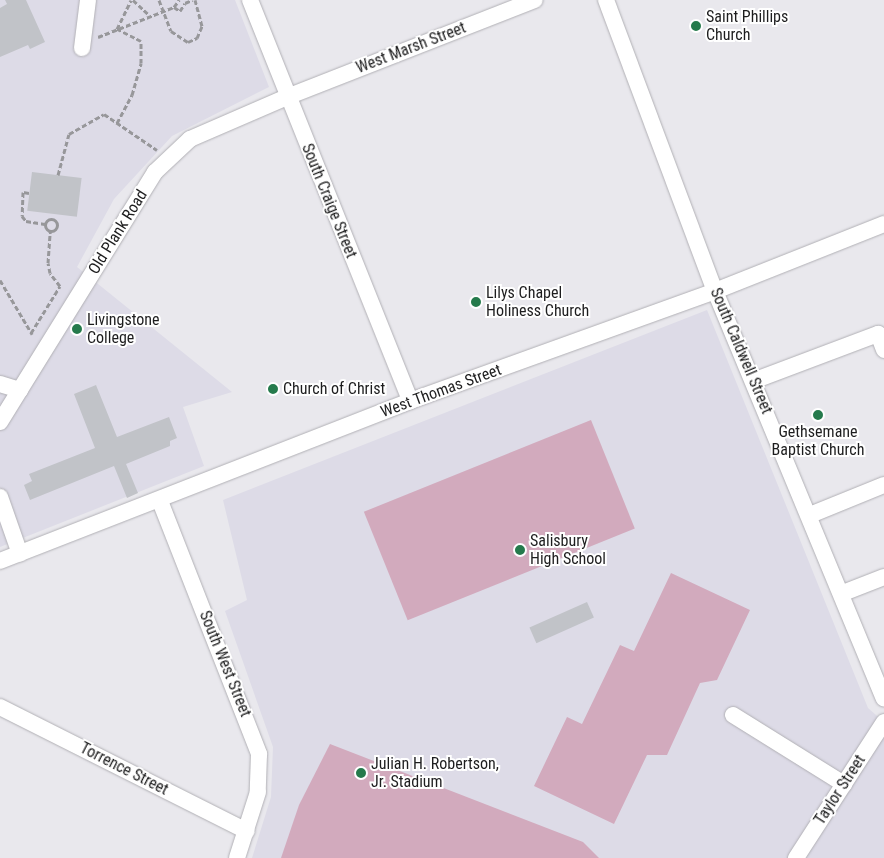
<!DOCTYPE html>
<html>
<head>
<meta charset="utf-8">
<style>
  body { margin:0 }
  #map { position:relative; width:884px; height:858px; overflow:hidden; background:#e9e8ed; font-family:"Roboto Condensed",sans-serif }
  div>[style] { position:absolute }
  .built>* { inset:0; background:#dddbe7 }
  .green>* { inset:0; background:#d2aabd; transform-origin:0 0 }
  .building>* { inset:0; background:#c1c3c8; transform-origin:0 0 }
  .path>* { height:3px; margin-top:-1.5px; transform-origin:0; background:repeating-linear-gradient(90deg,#97979a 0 5px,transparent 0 7.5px) }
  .path>.ring { margin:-1.5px; padding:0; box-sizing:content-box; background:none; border:3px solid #97979a; border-radius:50% }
  .roads { filter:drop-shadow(0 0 1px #b1b0b5) drop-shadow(0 0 1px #b1b0b5) }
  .minor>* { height:16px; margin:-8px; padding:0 8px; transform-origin:8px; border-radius:8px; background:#fff }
  .dots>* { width:14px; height:14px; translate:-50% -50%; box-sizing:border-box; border:2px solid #fff; border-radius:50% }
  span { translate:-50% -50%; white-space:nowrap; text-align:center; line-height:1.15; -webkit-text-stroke:4px #fff; paint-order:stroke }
  .poi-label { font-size:16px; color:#1d1d1e }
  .left { translate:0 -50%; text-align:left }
  .street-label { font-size:16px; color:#1d1d1e }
</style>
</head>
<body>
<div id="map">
  <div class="built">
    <div style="clip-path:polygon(0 0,235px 0,269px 87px,172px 136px,114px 199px,77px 267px,232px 392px,183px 407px,204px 466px,0 547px)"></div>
    <div style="clip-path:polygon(707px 310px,868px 708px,884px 722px,884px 858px,252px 858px,271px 797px,273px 747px,225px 611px,247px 600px,223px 500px)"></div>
  </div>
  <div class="green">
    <div style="left:591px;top:420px;width:117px;height:245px;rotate:68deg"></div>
    <div style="clip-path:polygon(671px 573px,750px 610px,717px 680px,700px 683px,667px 755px,647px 755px,614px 824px,534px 786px,567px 717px,582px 724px,620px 645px,634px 651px)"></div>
    <div style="clip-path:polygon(330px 744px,583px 842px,599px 858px,281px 858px,299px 805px)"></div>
  </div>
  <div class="building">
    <div style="clip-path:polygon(5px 0,26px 0,45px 42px,30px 49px,28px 45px,0 57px,0 8px,7px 4px)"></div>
    <div style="left:32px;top:172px;width:50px;height:39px;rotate:7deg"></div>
    <div style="clip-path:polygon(96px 385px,117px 437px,169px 417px,177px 438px,170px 441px,170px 446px,126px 464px,138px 493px,127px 498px,114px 466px,30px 500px,24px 485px,32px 481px,29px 474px,95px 448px,74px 394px)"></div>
    <div style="left:587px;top:602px;width:17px;height:63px;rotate:66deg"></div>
  </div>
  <div class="path">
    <div style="left:133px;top:0;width:23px;rotate:43deg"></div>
    <div style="left:159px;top:0;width:33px;rotate:69deg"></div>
    <div style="left:171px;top:31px;width:20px;rotate:33deg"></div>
    <div style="left:188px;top:42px;width:10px;rotate:-24deg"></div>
    <div style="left:197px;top:38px;width:13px;rotate:-67deg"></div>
    <div style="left:202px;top:26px;width:27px;rotate:-105deg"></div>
    <div style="left:185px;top:3px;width:8px;rotate:-23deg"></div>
    <div style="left:174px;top:7px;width:7px;rotate:34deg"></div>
    <div style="left:180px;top:11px;width:9px;rotate:-58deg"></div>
    <div style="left:98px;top:37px;width:82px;rotate:-21.5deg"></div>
    <div style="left:174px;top:7px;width:9px;rotate:-54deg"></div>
    <div style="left:117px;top:123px;width:32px;rotate:-62deg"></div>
    <div style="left:132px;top:95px;width:33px;rotate:-74deg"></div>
    <div style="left:141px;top:63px;width:22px;rotate:-90deg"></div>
    <div style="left:141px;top:41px;width:27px;rotate:-153deg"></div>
    <div style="left:117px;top:29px;width:32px;rotate:-64deg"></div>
    <div style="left:58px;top:175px;width:42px;rotate:-75deg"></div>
    <div style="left:69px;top:134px;width:40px;rotate:-29.7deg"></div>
    <div style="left:104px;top:114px;width:64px;rotate:34.2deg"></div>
    <div style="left:29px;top:193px;width:6px;rotate:-171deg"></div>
    <div style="left:23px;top:192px;width:24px;rotate:92deg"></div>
    <div style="left:22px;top:216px;width:6px;rotate:51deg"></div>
    <div style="left:26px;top:221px;width:19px;rotate:9deg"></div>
    <div class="ring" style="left:45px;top:219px;width:9px;height:9px"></div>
    <div style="left:0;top:280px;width:63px;rotate:59.3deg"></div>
    <div style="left:31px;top:333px;width:55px;rotate:-58.3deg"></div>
    <div style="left:60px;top:286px;width:16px;rotate:-128deg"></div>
    <div style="left:50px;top:273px;width:10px;rotate:-101deg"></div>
    <div style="left:48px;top:263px;width:32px;rotate:-86deg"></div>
  </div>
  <div class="roads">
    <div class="minor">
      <div style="left:250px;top:0;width:432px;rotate:68.2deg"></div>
      <div style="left:606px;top:0;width:311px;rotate:69.5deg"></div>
      <div style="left:715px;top:291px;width:441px;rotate:67.5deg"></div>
      <div style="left:82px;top:48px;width:48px;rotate:-82.9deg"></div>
      <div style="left:753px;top:381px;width:134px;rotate:-20.6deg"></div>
      <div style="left:878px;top:334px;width:17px;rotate:69deg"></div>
      <div style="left:0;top:384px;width:21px;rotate:17deg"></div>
      <div style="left:0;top:422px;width:294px;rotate:-58.2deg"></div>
      <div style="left:155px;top:172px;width:48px;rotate:-43.3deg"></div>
      <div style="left:190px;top:139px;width:106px;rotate:-23.4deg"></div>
      <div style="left:287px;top:97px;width:266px;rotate:-21.4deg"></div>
      <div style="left:0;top:497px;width:60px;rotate:70.7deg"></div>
      <div style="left:160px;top:501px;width:272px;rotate:68.6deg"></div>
      <div style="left:259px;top:754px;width:38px;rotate:92deg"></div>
      <div style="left:258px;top:792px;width:69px;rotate:107.7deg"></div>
      <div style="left:810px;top:515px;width:80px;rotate:-22.1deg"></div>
      <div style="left:0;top:561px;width:440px;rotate:-21.3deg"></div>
      <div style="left:410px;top:401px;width:324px;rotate:-19.8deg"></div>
      <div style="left:715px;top:291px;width:182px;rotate:-21.6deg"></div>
      <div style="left:843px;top:593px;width:44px;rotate:-21.3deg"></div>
      <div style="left:0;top:707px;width:276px;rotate:26.7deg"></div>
      <div style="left:733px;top:715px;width:131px;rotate:31.9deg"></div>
      <div style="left:796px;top:858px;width:162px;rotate:-57.1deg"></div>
    </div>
  </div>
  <div class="dots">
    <div style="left:696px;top:26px;background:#257a4c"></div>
    <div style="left:476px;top:302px;background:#257a4c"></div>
    <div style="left:77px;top:329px;background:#257a4c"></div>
    <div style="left:273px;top:389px;background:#257a4c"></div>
    <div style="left:818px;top:415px;background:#257a4c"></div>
    <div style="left:520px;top:550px;background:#257a4c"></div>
    <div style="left:361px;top:773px;background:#257a4c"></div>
  </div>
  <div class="poi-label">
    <span class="left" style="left:706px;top:26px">Saint Phillips<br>Church</span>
    <span class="left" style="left:486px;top:302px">Lilys Chapel<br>Holiness Church</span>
    <span class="left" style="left:87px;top:329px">Livingstone<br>College</span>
    <span class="left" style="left:283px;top:389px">Church of Christ</span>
    <span style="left:818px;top:441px">Gethsemane<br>Baptist Church</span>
    <span class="left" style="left:530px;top:550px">Salisbury<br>High School</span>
    <span class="left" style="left:371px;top:773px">Julian H. Robertson,<br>Jr. Stadium</span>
  </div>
  <div class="street-label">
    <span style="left:411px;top:48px;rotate:-21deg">West Marsh Street</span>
    <span style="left:329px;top:201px;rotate:68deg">South Craige Street</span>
    <span style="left:118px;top:232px;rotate:-58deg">Old Plank Road</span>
    <span style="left:741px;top:351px;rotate:67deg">South Caldwell Street</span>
    <span style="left:441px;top:391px;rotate:-20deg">West Thomas Street</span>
    <span style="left:225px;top:664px;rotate:68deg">South West Street</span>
    <span style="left:124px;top:769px;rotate:27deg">Torrence Street</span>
    <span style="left:840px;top:790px;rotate:-57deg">Taylor Street</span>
  </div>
</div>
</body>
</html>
